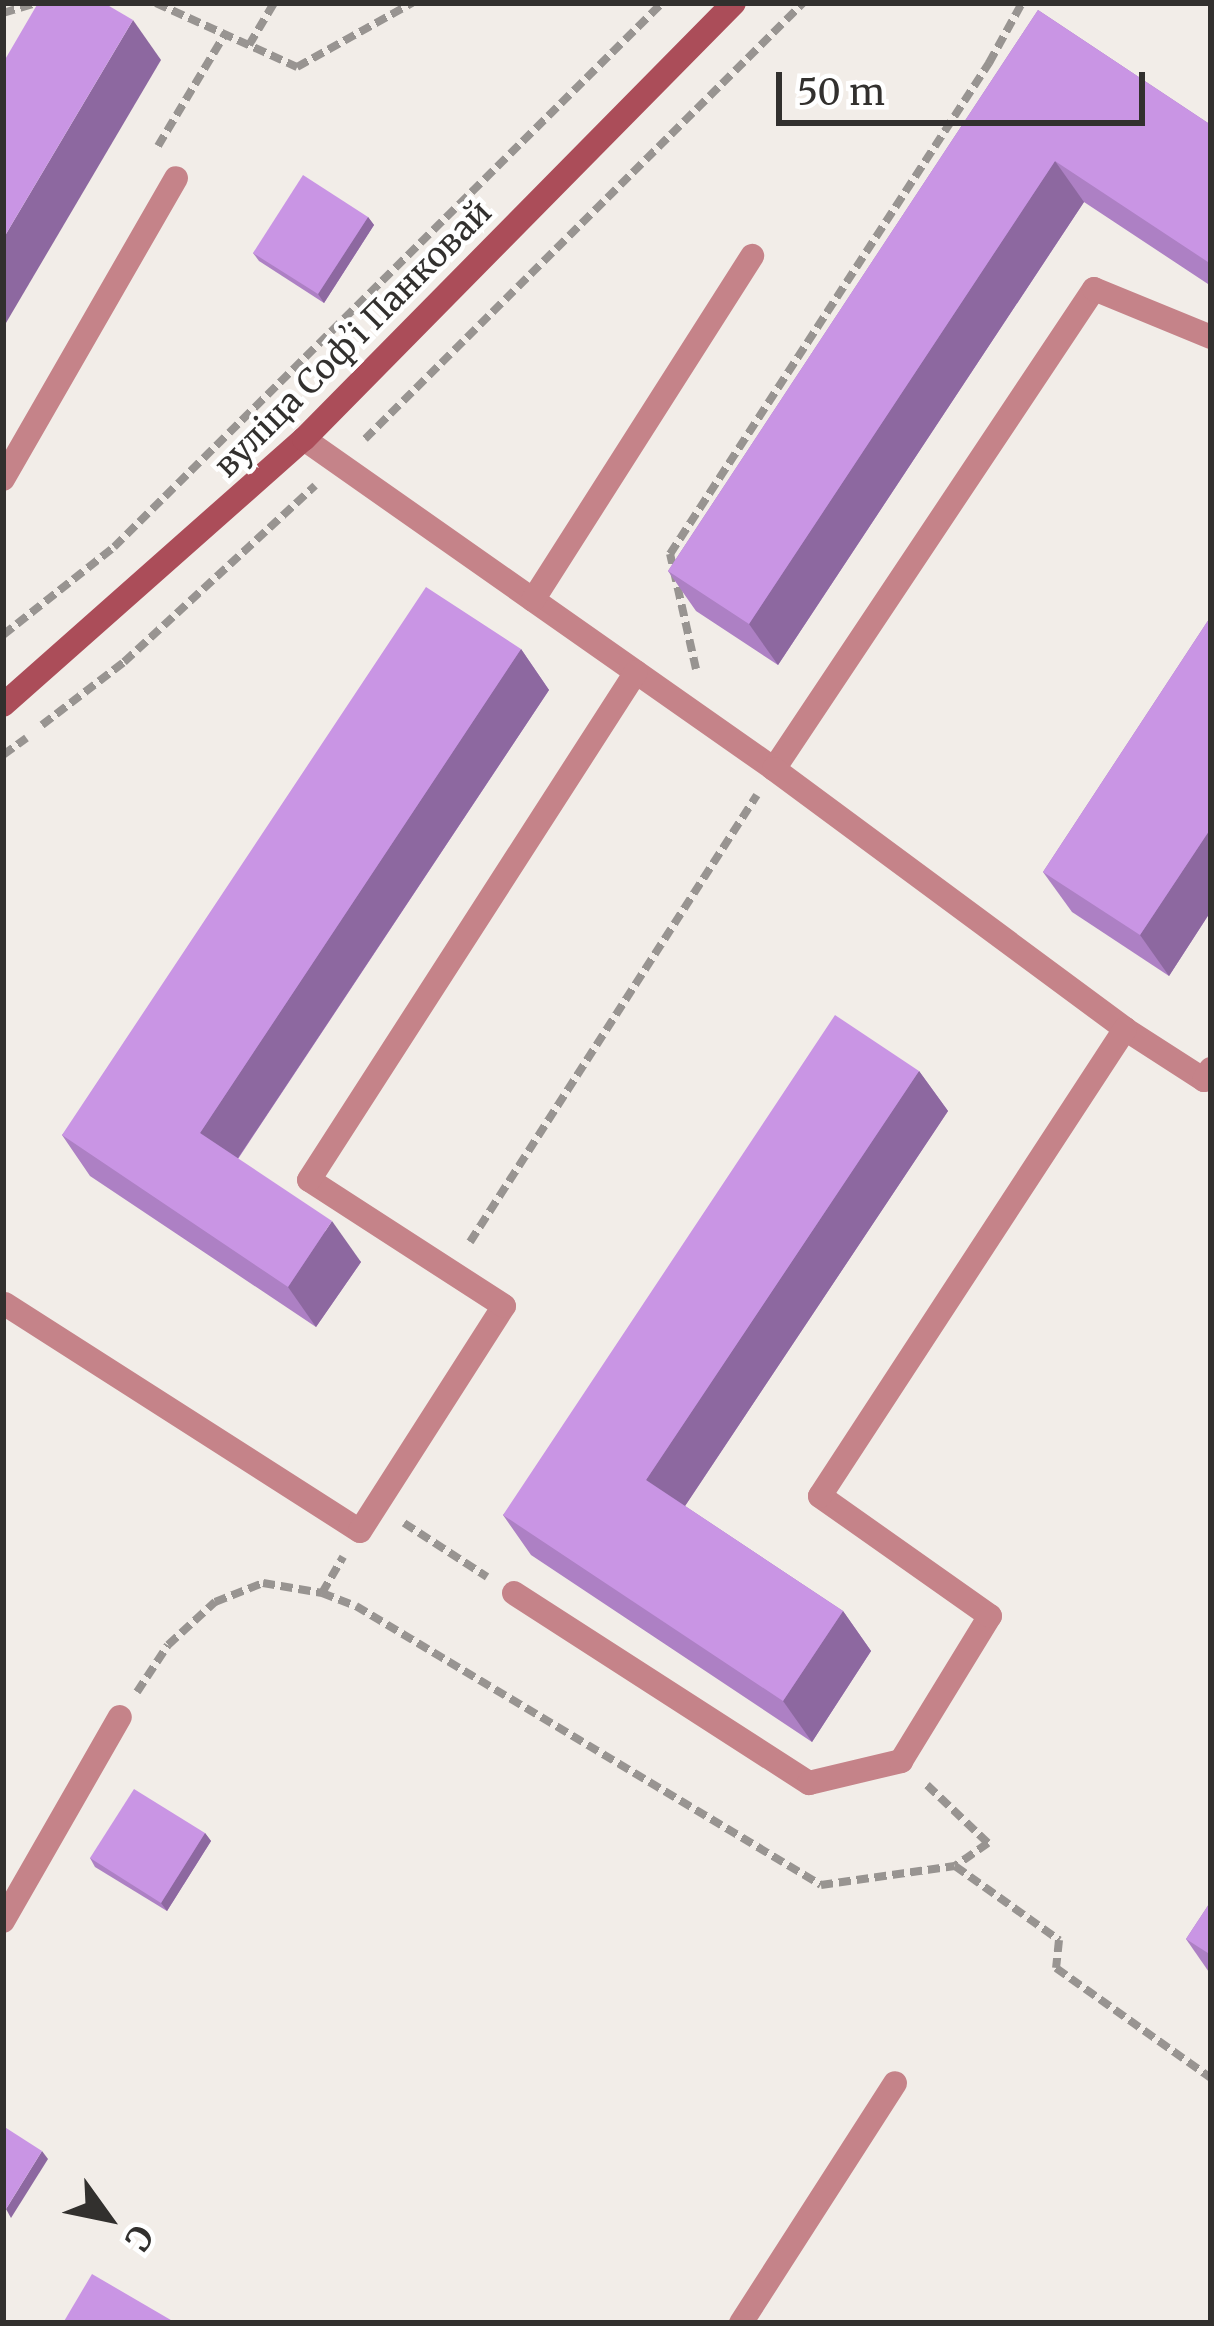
<!DOCTYPE html>
<html>
<head>
<meta charset="utf-8">
<style>
	body { margin:0 }
	#map { position:relative; width:1214px; height:2326px; overflow:hidden; background:#f2ede8; font-family:Merriweather,serif }
	div>[style] { position:absolute }
	[style*='--x'] { left:calc(var(--x)*1px); top:calc(var(--y)*1px); width:calc(var(--w)*1px); rotate:calc(var(--a)*1deg) }
	.path>* { height:8px; margin-top:-4px; transform-origin:0; background:repeating-linear-gradient(90deg,#989491 0 12px,transparent 0 18px) }
	.service>* { height:24px; margin:-12px; padding:0 12px; transform-origin:12px; border-radius:12px; background:#c58389 }
	.secondary>* { height:24px; margin:-12px; padding:0 12px; transform-origin:12px; border-radius:12px; background:#ab4d59 }
	.wall>* { inset:0; background:#ad80c4 }
	.shaded-wall>* { inset:0; background:#8d68a0 }
	.building>* { inset:0; background:#c995e4 }
	span { translate:-50% -50%; white-space:nowrap; text-align:center; line-height:1.15; -webkit-text-stroke:9px #fff; paint-order:stroke }
	.street-label { font-size:33px; color:#32302e }
	.frame { position:absolute; inset:0; border:6px solid #32302e; pointer-events:none }
	.north { position:absolute; left:48px; top:2158px; width:120px; height:120px; -webkit-text-stroke:9px #fff; paint-order:stroke; rotate:123deg; font-size:33px; font-weight:700; line-height:48px; text-align:center; color:#32302e }
	.north::after { content:''; display:block; margin:auto; width:42px; height:54px; background:#32302e; clip-path:polygon(50% 0,100% 100%,50% 72%,0 100%) }
	.scale { position:absolute; left:776px; top:72px; width:369px; height:54px; box-sizing:border-box; border:6px solid #32302e; border-top:0; padding-left:15px; font-size:36px; line-height:42px; white-space:nowrap; color:#32302e; -webkit-text-stroke:9px #fff; paint-order:stroke }
</style>
</head>
<body>
<div id="map">
	<div class="path">
		<div style="--x:156;--y:3;--w:155;--a:24.4"></div>
		<div style="--x:297;--y:67;--w:132;--a:-29.1"></div>
		<div style="--x:3;--y:13;--w:34;--a:-17"></div>
		<div style="--x:249;--y:45;--w:49;--a:-59.2"></div>
		<div style="--x:158;--y:146;--w:131;--a:-59.1"></div>
		<div style="--x:365;--y:439;--w:618;--a:-44.87"></div>
		<div style="--x:3;--y:635;--w:142;--a:-38.4"></div>
		<div style="--x:114;--y:547;--w:772;--a:-44.79"></div>
		<div style="--x:696;--y:669;--w:118;--a:-102.7"></div>
		<div style="--x:670;--y:554;--w:586;--a:-56.99"></div>
		<div style="--x:989;--y:63;--w:68;--a:-61.2"></div>
		<div style="--x:42;--y:725;--w:103;--a:-37.5"></div>
		<div style="--x:124;--y:662;--w:260;--a:-42.7"></div>
		<div style="--x:3;--y:755;--w:29;--a:-36"></div>
		<div style="--x:470;--y:1242;--w:531;--a:-57.3"></div>
		<div style="--x:404;--y:1523;--w:99;--a:33"></div>
		<div style="--x:322;--y:1593;--w:36;--a:21"></div>
		<div style="--x:356;--y:1606;--w:542;--a:30.96"></div>
		<div style="--x:821;--y:1885;--w:135;--a:-8.1"></div>
		<div style="--x:955;--y:1866;--w:128;--a:35.4"></div>
		<div style="--x:1059;--y:1940;--w:28;--a:96"></div>
		<div style="--x:1056;--y:1968;--w:190;--a:35.4"></div>
		<div style="--x:137;--y:1692;--w:56;--a:-56.6"></div>
		<div style="--x:168;--y:1645;--w:64;--a:-42.5"></div>
		<div style="--x:215;--y:1602;--w:52;--a:-21.6"></div>
		<div style="--x:263;--y:1583;--w:60;--a:9.6"></div>
		<div style="--x:322;--y:1593;--w:42;--a:-59.7"></div>
		<div style="--x:927;--y:1785;--w:84;--a:43.6"></div>
		<div style="--x:988;--y:1843;--w:40;--a:145.1"></div>
	</div>
	<div class="service">
		<div style="--x:304;--y:439;--w:574;--a:35.07"></div>
		<div style="--x:774;--y:769;--w:577;--a:-56.31"></div>
		<div style="--x:1094;--y:289;--w:126;--a:22.3"></div>
		<div style="--x:3;--y:479;--w:347;--a:-60.1"></div>
		<div style="--x:533;--y:600;--w:408;--a:-57.5"></div>
		<div style="--x:774;--y:769;--w:437;--a:36.5"></div>
		<div style="--x:1125;--y:1029;--w:94;--a:32.8"></div>
		<div style="--x:1204;--y:1080;--w:13;--a:-58"></div>
		<div style="--x:5;--y:1304;--w:421;--a:32.6"></div>
		<div style="--x:360;--y:1531;--w:267;--a:-57.4"></div>
		<div style="--x:504;--y:1306;--w:232;--a:-147.1"></div>
		<div style="--x:309;--y:1180;--w:604;--a:-57.23"></div>
		<div style="--x:514;--y:1593;--w:351;--a:32.8"></div>
		<div style="--x:809;--y:1783;--w:95;--a:-13.4"></div>
		<div style="--x:901;--y:1761;--w:170;--a:-58.5"></div>
		<div style="--x:990;--y:1616;--w:208;--a:-144.8"></div>
		<div style="--x:820;--y:1496;--w:558;--a:-56.85"></div>
		<div style="--x:3;--y:1921;--w:235;--a:-60.2"></div>
		<div style="--x:741;--y:2323;--w:285;--a:-57.3"></div>
	</div>
	<div class="secondary">
		<div style="--x:3;--y:705;--w:402;--a:-41.5"></div>
		<div style="--x:304;--y:439;--w:612;--a:-45.4"></div>
	</div>
	<div class="wall">
		<div style="clip-path:polygon(1038px 10px,1211px 125px,1211px 286px,1084px 202px,778px 665px,696px 611px,668px 571px)"></div>
		<div style="clip-path:polygon(368px 217px,374px 225px,324px 303px,259px 261px,253px 253px)"></div>
		<div style="clip-path:polygon(1211px 616px,1211px 911px,1169px 976px,1072px 912px,1043px 872px)"></div>
		<div style="clip-path:polygon(521px 649px,549px 690px,238px 1159px,361px 1262px,316px 1327px,90px 1176px,62px 1135px)"></div>
		<div style="clip-path:polygon(919px 1071px,948px 1111px,685px 1506px,843px 1611px,871px 1651px,812px 1742px,531px 1555px,503px 1515px)"></div>
		<div style="clip-path:polygon(205px 1833px,211px 1841px,167px 1911px,95px 1867px,90px 1858px)"></div>
		<div style="clip-path:polygon(1211px 1901px,1211px 1975px,1186px 1939px)"></div>
	</div>
	<div class="shaded-wall">
		<div style="clip-path:polygon(133px 20px,161px 60px,3px 328px,3px 239px)"></div>
		<div style="clip-path:polygon(1055px 161px,1084px 202px,778px 665px,749px 624px)"></div>
		<div style="clip-path:polygon(368px 217px,374px 225px,324px 303px,318px 294px)"></div>
		<div style="clip-path:polygon(521px 649px,549px 690px,228px 1173px,200px 1133px)"></div>
		<div style="clip-path:polygon(1211px 828px,1211px 911px,1169px 976px,1140px 935px)"></div>
		<div style="clip-path:polygon(919px 1071px,948px 1111px,675px 1521px,646px 1480px)"></div>
		<div style="clip-path:polygon(332px 1221px,361px 1262px,316px 1327px,288px 1287px)"></div>
		<div style="clip-path:polygon(843px 1611px,871px 1651px,812px 1742px,783px 1701px)"></div>
		<div style="clip-path:polygon(205px 1833px,211px 1841px,167px 1911px,161px 1903px)"></div>
		<div style="clip-path:polygon(42px 2151px,48px 2159px,11px 2218px,6px 2209px)"></div>
	</div>
	<div class="building">
		<div style="clip-path:polygon(38px 3px,104px 3px,133px 20px,3px 239px,3px 63px)"></div>
		<div style="clip-path:polygon(1038px 10px,1211px 125px,1211px 264px,1055px 161px,749px 624px,668px 571px)"></div>
		<div style="clip-path:polygon(303px 175px,368px 217px,318px 294px,253px 253px)"></div>
		<div style="clip-path:polygon(426px 587px,521px 649px,200px 1133px,332px 1221px,288px 1287px,62px 1135px)"></div>
		<div style="clip-path:polygon(1211px 616px,1211px 828px,1140px 935px,1043px 872px)"></div>
		<div style="clip-path:polygon(835px 1015px,919px 1071px,646px 1480px,843px 1611px,783px 1701px,503px 1515px)"></div>
		<div style="clip-path:polygon(134px 1789px,205px 1833px,161px 1903px,90px 1858px)"></div>
		<div style="clip-path:polygon(1211px 1901px,1211px 1955px,1186px 1939px)"></div>
		<div style="clip-path:polygon(3px 2126px,42px 2151px,6px 2209px,3px 2208px)"></div>
		<div style="clip-path:polygon(92px 2274px,176px 2323px,63px 2323px)"></div>
	</div>
	<div class="street-label">
		<span style="left:353px;top:339px;rotate:-45deg">вуліца Софʼі Панковай</span>
	</div>
	<div class="frame"></div>
	<div class="north">С</div>
	<div class="scale">50 m</div>
</div>
</body>
</html>
